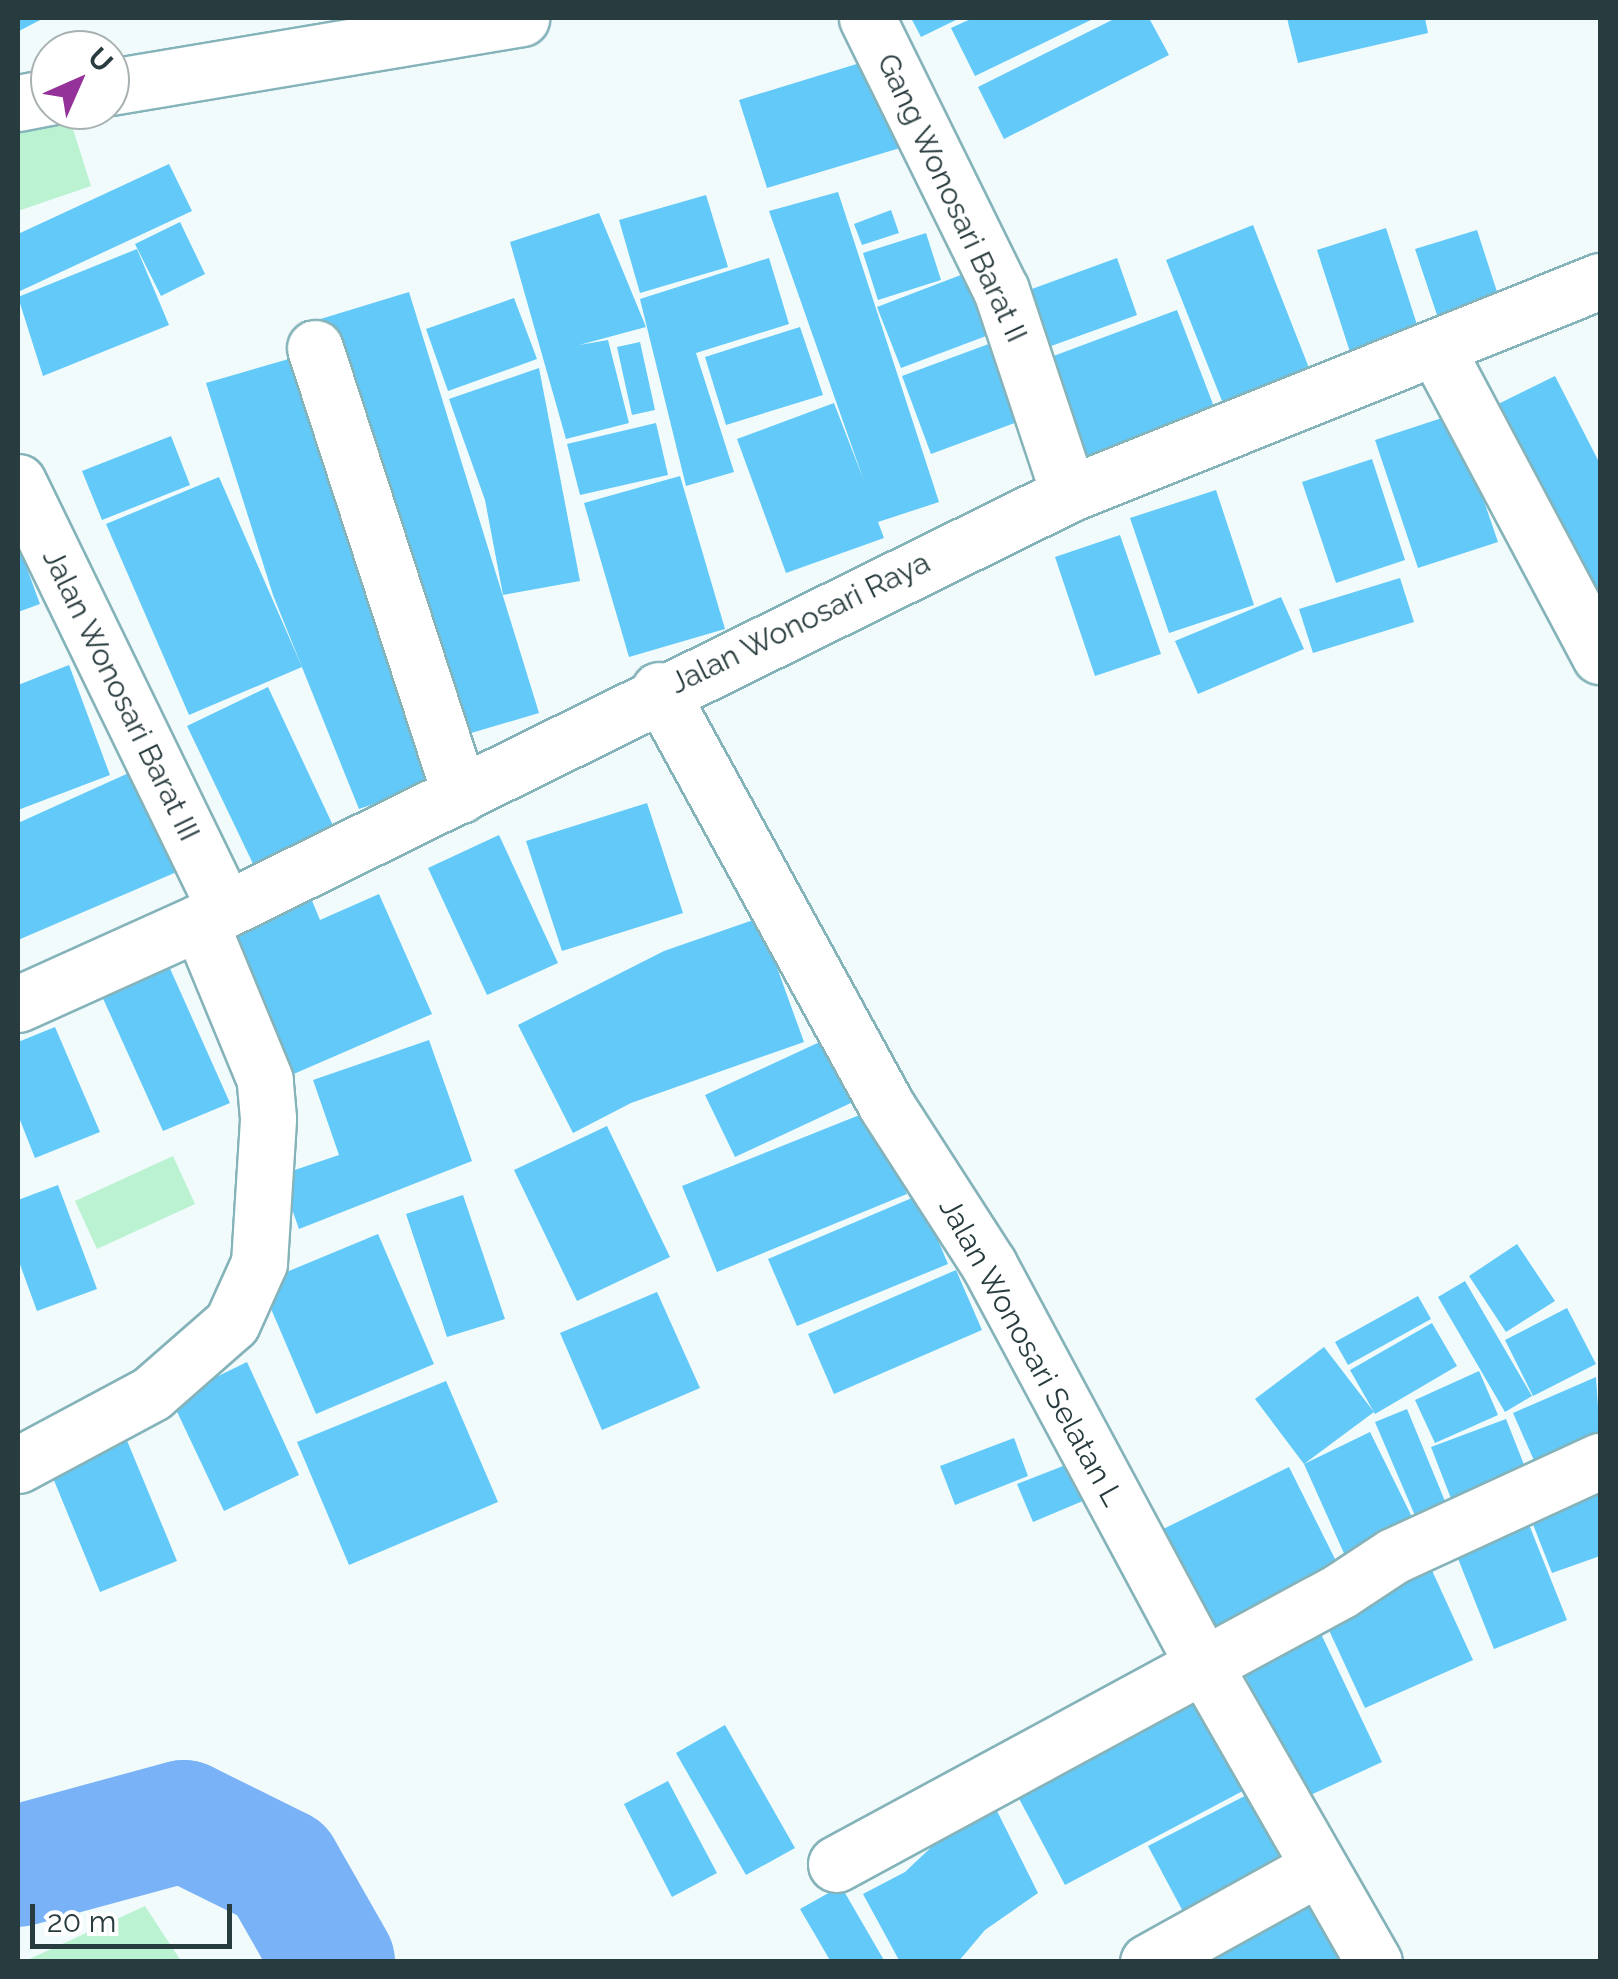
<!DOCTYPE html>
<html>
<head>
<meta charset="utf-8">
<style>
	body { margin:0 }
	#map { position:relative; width:1618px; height:1979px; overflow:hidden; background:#f2fbfc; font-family:Raleway,sans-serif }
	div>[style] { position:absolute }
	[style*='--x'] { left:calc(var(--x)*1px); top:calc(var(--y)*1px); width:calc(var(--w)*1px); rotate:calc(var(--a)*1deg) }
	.green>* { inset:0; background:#baf2d2 }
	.river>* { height:122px; margin:-61px; padding:0 61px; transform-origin:61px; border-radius:61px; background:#7ab2f7 }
	.building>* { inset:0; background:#62c9f8 }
	.roads { filter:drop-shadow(2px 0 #85b3ba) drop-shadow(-2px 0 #85b3ba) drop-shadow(0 2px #85b3ba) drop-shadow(0 -2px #85b3ba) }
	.minor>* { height:55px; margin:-27.5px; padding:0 27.5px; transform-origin:27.5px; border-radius:27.5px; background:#fff }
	span { translate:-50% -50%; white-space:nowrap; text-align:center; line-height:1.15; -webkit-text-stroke:8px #fff; paint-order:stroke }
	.street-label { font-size:30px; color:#283b3e }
	.frame { position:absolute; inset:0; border:20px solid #283b3e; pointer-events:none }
	.north { position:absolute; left:30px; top:30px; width:100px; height:100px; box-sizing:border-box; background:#fff; border:2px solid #a9b1b2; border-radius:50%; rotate:45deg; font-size:28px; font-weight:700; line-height:40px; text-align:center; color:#283b3e }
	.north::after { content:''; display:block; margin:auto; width:35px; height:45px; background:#943299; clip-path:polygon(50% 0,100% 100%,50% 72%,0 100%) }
	.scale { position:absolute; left:30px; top:1904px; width:202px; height:45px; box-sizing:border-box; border:5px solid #283b3e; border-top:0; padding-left:12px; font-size:30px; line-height:35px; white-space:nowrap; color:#283b3e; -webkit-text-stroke:8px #fff; paint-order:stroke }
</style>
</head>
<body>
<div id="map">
	<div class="green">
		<div style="clip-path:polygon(68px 113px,91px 186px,18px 211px,18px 129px)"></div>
		<div style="clip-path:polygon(173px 1156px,195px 1204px,97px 1249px,75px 1201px)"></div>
		<div style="clip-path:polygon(145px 1906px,181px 1961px,25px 1961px)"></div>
	</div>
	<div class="river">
		<div style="--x:18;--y:1866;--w:172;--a:-15.2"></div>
		<div style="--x:184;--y:1821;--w:108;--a:26.3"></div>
		<div style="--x:281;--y:1869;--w:107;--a:60.3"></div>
	</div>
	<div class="building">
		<div style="clip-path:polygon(18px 18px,44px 18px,19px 31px)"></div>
		<div style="clip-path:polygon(911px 18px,960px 18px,921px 37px)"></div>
		<div style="clip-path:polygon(973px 18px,1095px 18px,975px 76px,951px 28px)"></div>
		<div style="clip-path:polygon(1116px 18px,1149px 18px,1169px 55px,1004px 139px,978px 87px)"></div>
		<div style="clip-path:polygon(1287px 18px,1425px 18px,1428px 33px,1298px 63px)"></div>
		<div style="clip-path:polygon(873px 59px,900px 148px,767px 188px,739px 100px)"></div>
		<div style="clip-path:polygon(169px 164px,192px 211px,18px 292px,18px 234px)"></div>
		<div style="clip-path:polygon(838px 192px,939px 502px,878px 522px,884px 538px,786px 573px,737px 439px,834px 403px,864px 481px,769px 211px)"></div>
		<div style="clip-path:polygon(706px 195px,728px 267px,640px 293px,619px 220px)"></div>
		<div style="clip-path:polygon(891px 210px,899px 233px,862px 245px,854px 224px)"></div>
		<div style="clip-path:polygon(599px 213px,646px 327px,579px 345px,608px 340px,629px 423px,566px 439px,510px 242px)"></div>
		<div style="clip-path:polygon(180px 222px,205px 274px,161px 296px,135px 244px)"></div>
		<div style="clip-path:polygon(1253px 225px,1309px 368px,1222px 401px,1166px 260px)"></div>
		<div style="clip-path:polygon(1386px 228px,1420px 334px,1351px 355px,1317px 250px)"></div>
		<div style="clip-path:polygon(1477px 230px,1499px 298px,1438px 318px,1415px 249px)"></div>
		<div style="clip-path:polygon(926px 233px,941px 280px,878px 300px,863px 253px)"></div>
		<div style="clip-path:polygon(137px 249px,169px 325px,43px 376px,18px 297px)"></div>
		<div style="clip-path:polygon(769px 258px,789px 324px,696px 353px,734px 472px,686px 486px,640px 299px)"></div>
		<div style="clip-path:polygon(1117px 258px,1137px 315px,1029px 354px,1007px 298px)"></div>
		<div style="clip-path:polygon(987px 265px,1010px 327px,901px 368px,877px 307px)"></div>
		<div style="clip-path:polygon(409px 292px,539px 713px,444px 741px,314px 321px)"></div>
		<div style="clip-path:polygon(514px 298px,537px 359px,448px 391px,426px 329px)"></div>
		<div style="clip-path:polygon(1177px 310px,1219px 420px,1072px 475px,1032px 364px)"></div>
		<div style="clip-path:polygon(800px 327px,823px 395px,726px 425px,705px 357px)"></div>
		<div style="clip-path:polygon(1013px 335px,1042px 413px,931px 454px,902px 376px)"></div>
		<div style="clip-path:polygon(640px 342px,655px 410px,632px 415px,617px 347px)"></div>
		<div style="clip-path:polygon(313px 352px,449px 778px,359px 809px,273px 595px,206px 383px)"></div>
		<div style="clip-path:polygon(539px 368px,580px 581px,503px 595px,485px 500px,449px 399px)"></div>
		<div style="clip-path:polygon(1555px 376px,1600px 464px,1600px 589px,1591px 594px,1494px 406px)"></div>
		<div style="clip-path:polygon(1454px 414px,1498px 542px,1418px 568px,1375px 440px)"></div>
		<div style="clip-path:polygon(656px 423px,668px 475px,580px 495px,567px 444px)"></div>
		<div style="clip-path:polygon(171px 436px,190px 485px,102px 520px,82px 471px)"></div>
		<div style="clip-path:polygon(1372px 459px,1405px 560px,1336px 583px,1302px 482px)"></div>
		<div style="clip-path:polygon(680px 476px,725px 629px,629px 657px,584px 503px)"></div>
		<div style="clip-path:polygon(219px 477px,302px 667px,189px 715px,106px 524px)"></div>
		<div style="clip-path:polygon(1216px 490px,1254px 605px,1169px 633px,1130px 518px)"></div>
		<div style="clip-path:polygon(1120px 535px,1161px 654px,1095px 676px,1055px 557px)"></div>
		<div style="clip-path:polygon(18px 544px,40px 604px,18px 612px)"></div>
		<div style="clip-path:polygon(1400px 578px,1414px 622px,1313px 653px,1299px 609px)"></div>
		<div style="clip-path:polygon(1281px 597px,1304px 649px,1198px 694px,1175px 641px)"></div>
		<div style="clip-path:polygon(69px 665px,110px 775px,18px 810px,18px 685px)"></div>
		<div style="clip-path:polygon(268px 687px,337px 834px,257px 872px,187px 726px)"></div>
		<div style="clip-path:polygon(142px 767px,186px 868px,18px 940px,18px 823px)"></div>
		<div style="clip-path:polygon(647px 803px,683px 913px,562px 951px,526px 841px)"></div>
		<div style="clip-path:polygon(499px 835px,558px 963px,487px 995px,428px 868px)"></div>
		<div style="clip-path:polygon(306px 886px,320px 920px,379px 894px,432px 1014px,289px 1076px,237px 955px,244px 953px,229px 920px)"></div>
		<div style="clip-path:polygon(759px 918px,804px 1042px,631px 1103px,573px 1133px,518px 1025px,664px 951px)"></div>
		<div style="clip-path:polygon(168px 964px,230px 1103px,163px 1131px,101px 994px)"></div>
		<div style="clip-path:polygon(55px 1027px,100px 1132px,35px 1158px,18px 1115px,18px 1042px)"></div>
		<div style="clip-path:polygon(429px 1040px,472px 1161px,299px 1229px,280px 1175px,339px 1155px,313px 1080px)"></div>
		<div style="clip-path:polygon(824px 1040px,853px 1102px,735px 1157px,705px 1095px)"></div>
		<div style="clip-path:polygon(872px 1110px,907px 1194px,717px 1272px,682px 1186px)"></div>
		<div style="clip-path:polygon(607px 1126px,670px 1257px,577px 1301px,514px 1170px)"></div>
		<div style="clip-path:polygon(58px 1185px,97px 1289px,37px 1311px,18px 1259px,18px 1200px)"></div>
		<div style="clip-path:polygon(463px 1195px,505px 1319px,447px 1337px,406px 1214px)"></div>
		<div style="clip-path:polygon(919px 1195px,948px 1264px,797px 1326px,768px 1259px)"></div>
		<div style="clip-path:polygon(378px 1234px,434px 1364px,316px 1414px,260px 1283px)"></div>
		<div style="clip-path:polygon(1517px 1244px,1555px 1301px,1506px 1332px,1469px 1276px)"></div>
		<div style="clip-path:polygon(956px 1270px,982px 1330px,834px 1394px,808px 1334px)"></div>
		<div style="clip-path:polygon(1465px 1281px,1532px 1396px,1505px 1412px,1438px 1297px)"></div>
		<div style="clip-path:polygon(657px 1292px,700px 1388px,602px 1430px,560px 1333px)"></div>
		<div style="clip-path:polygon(1418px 1296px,1431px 1319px,1348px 1365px,1335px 1342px)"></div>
		<div style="clip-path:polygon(1567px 1308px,1596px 1364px,1533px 1396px,1505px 1340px)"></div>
		<div style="clip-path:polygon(1432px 1323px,1457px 1366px,1375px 1414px,1350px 1370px)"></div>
		<div style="clip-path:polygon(1324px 1347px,1374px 1412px,1304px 1464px,1370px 1432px,1416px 1525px,1347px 1560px,1304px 1464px,1255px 1399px)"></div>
		<div style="clip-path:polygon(247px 1362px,299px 1475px,224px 1511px,171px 1399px)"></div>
		<div style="clip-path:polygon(1479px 1371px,1498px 1415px,1435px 1443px,1415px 1400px)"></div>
		<div style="clip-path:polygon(1596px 1377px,1600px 1437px,1536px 1465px,1513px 1413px)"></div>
		<div style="clip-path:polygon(446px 1381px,498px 1502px,349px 1565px,297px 1442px)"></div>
		<div style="clip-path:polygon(1407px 1409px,1447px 1506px,1416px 1518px,1375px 1422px)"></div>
		<div style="clip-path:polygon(1506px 1419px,1532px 1485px,1457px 1514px,1431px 1447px)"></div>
		<div style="clip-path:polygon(123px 1431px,177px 1561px,100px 1592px,46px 1461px)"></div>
		<div style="clip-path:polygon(1014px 1438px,1028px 1476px,955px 1505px,940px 1466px)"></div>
		<div style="clip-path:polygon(1081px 1459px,1097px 1495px,1033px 1522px,1017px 1484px)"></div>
		<div style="clip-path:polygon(1289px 1467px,1344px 1577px,1203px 1648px,1147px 1537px)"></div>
		<div style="clip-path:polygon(1600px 1482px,1600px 1556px,1552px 1573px,1527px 1509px)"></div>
		<div style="clip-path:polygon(1522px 1507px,1567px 1620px,1494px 1649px,1449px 1536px)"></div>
		<div style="clip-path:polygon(1429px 1564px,1473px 1660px,1365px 1708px,1321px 1613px)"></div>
		<div style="clip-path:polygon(1311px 1613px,1382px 1762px,1304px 1798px,1233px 1650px)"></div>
		<div style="clip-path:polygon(1206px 1689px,1256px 1784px,1065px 1885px,1015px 1791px)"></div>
		<div style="clip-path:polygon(725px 1725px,795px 1848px,746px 1875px,676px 1753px)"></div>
		<div style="clip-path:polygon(668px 1781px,717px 1873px,672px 1897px,624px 1804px)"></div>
		<div style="clip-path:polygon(1264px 1786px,1303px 1858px,1187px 1919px,1148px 1846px)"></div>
		<div style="clip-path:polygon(997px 1811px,1038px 1893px,985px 1930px,958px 1962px,900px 1962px,863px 1894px,905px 1872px,941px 1838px)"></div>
		<div style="clip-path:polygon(841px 1886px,885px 1962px,831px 1962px,800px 1909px)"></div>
		<div style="clip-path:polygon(1314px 1888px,1354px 1962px,1176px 1962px)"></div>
	</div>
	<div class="roads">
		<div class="minor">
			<div style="--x:867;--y:18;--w:303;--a:63.8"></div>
			<div style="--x:1001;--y:290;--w:215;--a:71.6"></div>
			<div style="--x:110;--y:87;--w:417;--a:-9.5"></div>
			<div style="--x:18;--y:103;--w:33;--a:-11"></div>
			<div style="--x:315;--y:348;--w:470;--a:72"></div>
			<div style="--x:1436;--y:348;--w:349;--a:62"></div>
			<div style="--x:18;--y:482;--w:475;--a:64.1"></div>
			<div style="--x:659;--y:690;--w:473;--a:61.3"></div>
			<div style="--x:886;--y:1105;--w:190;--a:57.2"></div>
			<div style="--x:989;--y:1265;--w:451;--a:61.8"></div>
			<div style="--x:1202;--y:1662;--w:346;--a:60.2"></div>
			<div style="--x:18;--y:1004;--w:200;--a:-24.3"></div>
			<div style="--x:200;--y:922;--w:969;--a:-26.22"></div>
			<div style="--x:1069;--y:494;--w:572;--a:-21.86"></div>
			<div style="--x:18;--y:1465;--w:152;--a:-28.2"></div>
			<div style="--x:152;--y:1393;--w:106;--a:-41.2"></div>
			<div style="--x:232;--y:1323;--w:66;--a:-65.8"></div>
			<div style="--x:259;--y:1263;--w:145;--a:-86.4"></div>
			<div style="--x:268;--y:1118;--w:38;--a:-95"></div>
			<div style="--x:265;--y:1080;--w:171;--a:-112.4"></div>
			<div style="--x:836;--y:1864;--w:573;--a:-28.44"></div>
			<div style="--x:1340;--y:1591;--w:64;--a:-33.4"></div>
			<div style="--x:1393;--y:1556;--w:228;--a:-24.7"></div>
			<div style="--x:1148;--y:1962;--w:192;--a:-29"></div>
		</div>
	</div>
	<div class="street-label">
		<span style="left:952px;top:198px;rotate:65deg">Gang Wonosari Barat II</span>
		<span style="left:800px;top:623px;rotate:-26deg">Jalan Wonosari Raya</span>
		<span style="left:121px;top:695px;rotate:64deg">Jalan Wonosari Barat III</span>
		<span style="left:1031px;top:1352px;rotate:61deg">Jalan Wonosari Selatan L</span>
	</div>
	<div class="frame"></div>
	<div class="north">U</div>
	<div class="scale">20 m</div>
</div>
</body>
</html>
